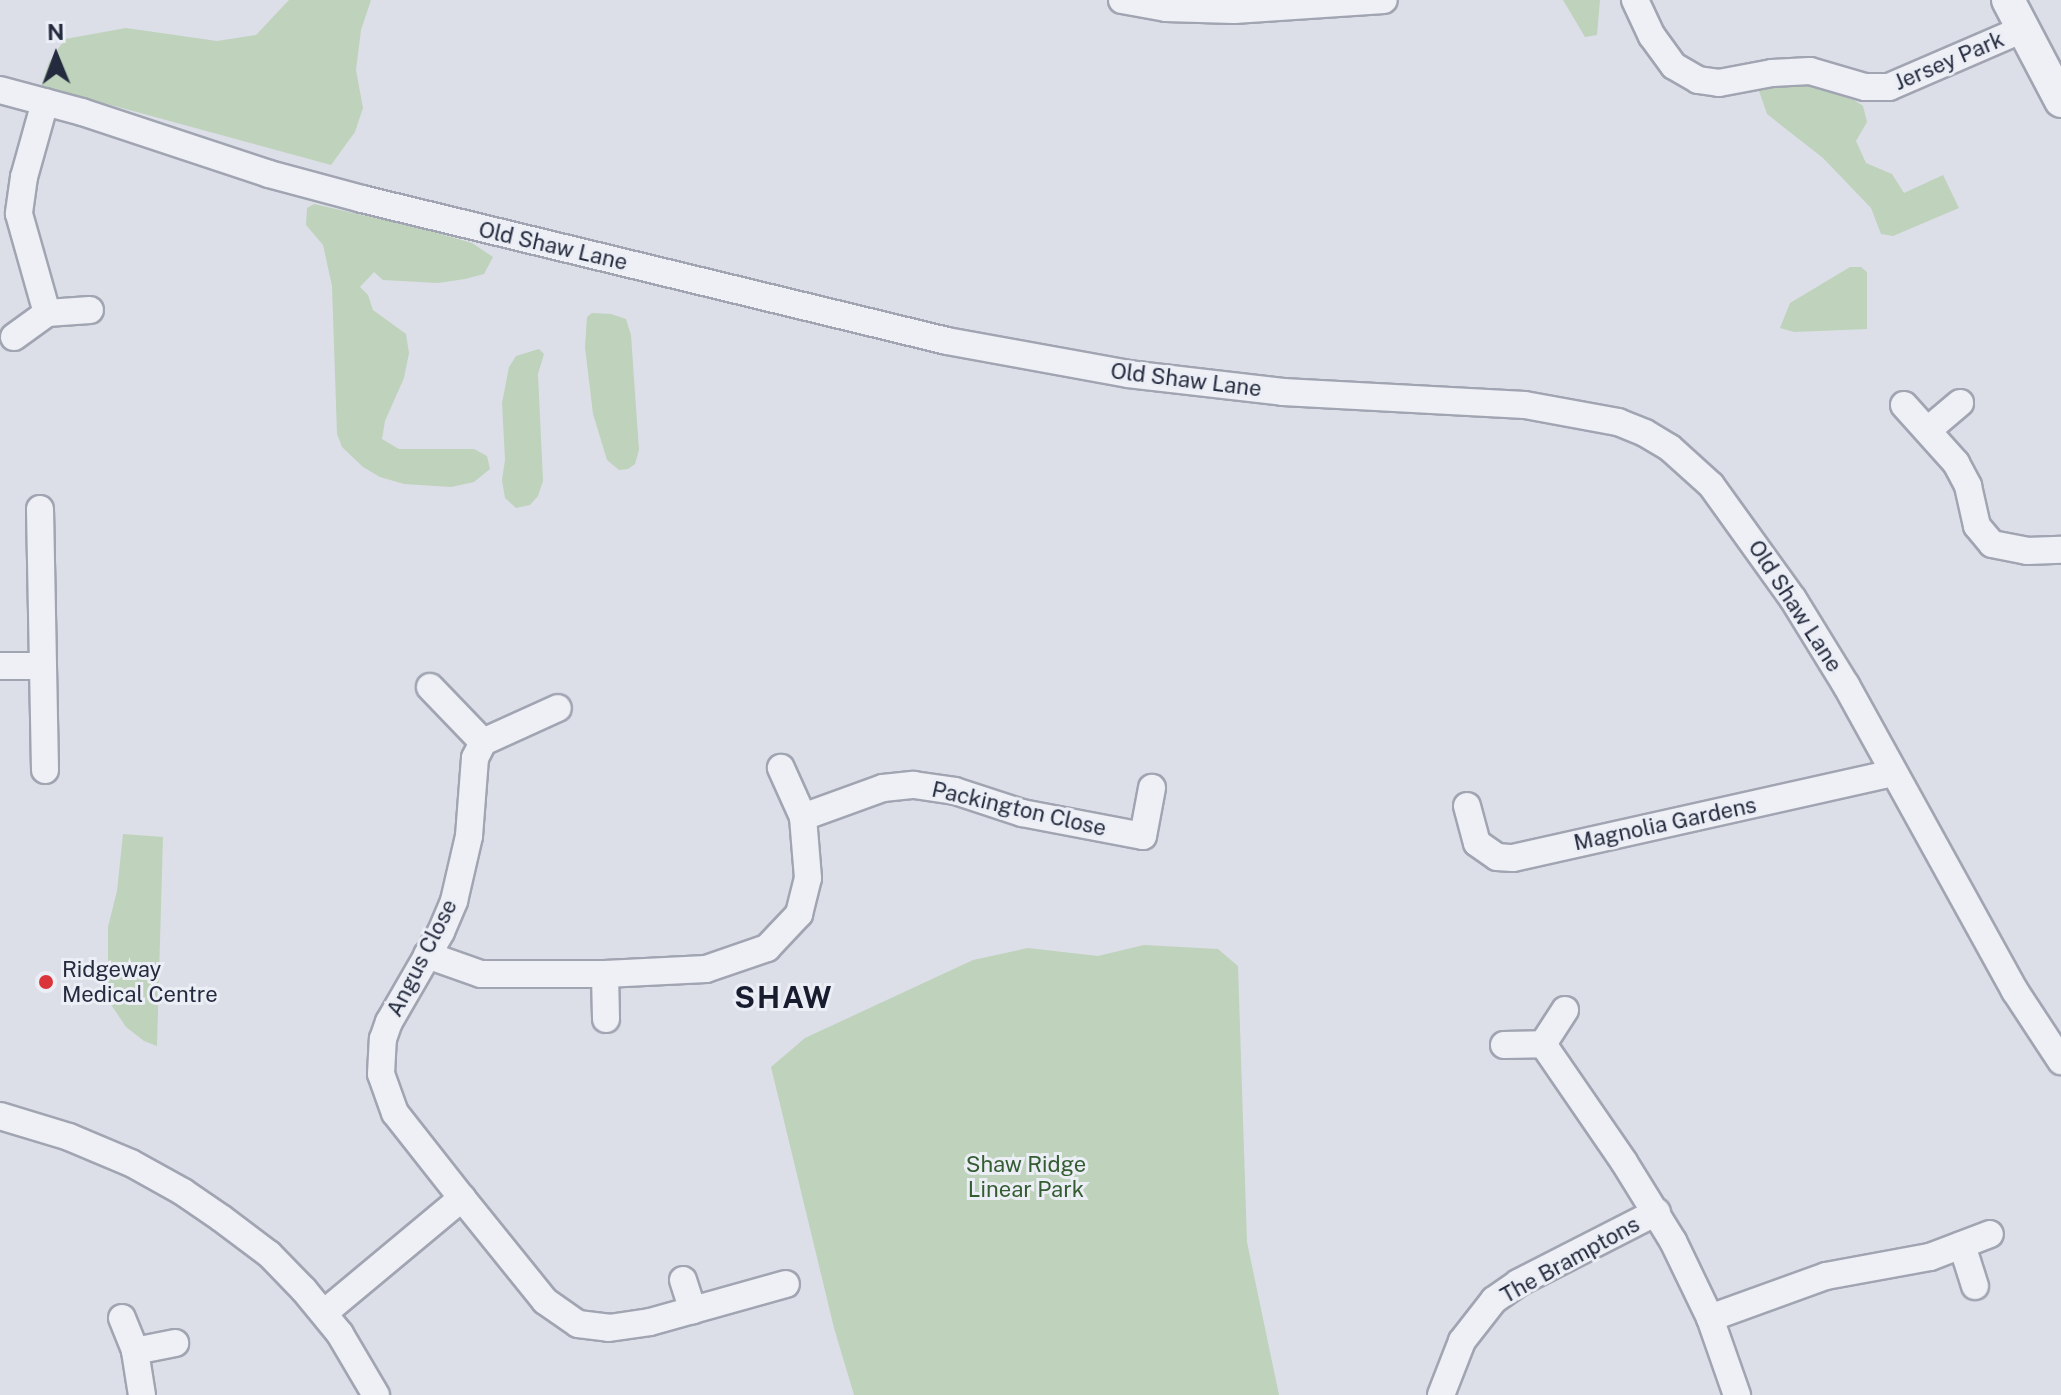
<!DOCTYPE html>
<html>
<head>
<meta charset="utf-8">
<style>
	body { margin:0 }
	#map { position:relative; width:2061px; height:1395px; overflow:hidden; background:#dcdfe8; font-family:"Public Sans",sans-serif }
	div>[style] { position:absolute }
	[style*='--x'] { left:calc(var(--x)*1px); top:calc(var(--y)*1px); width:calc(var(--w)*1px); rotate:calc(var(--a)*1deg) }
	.green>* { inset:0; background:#bfd2bc }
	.roads { filter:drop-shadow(2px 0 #a1a5b2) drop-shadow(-2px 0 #a1a5b2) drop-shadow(0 2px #a1a5b2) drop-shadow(0 -2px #a1a5b2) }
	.minor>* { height:26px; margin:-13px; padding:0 13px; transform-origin:13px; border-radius:13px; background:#eff0f6 }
	.tertiary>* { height:32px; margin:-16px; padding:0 16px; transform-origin:16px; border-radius:16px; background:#eff0f6 }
	.dots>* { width:22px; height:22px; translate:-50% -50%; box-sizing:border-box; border:4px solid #ebeef5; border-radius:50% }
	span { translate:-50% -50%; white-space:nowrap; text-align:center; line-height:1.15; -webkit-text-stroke:6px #ebeef5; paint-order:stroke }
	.street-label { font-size:22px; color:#252b3f }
	.poi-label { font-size:22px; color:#252b3f }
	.left { translate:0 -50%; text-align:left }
	.park-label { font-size:22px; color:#345c31 }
	.district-label { font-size:30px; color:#171c2f; font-weight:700; letter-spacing:2px }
	.north { position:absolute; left:16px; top:16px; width:80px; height:80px; -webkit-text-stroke:6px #ebeef5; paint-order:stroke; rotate:359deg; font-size:22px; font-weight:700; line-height:32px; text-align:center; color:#252b3f }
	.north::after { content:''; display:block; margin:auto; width:28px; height:36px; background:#252b3f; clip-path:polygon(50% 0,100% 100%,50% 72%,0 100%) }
</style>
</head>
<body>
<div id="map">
	<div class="green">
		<div style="clip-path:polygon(289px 0,371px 0,361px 30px,356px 70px,363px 108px,355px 132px,331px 165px,41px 86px,49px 62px,65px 39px,126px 28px,217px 41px,256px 35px)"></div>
		<div style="clip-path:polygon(1563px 0,1600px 0,1597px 35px,1585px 37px)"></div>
		<div style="clip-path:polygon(1786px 85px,1812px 86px,1854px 100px,1863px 106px,1867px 122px,1856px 141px,1866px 163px,1892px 174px,1904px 193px,1943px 175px,1959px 208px,1893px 236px,1881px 234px,1871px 208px,1823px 158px,1767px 114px,1759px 91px)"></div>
		<div style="clip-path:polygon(314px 204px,423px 229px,472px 243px,493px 257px,484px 274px,465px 279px,438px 283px,383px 280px,374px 272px,360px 287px,368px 295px,373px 310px,406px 334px,409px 353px,404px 378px,385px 421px,382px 439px,399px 449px,474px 449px,487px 456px,490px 469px,474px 482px,451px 487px,404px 484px,380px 477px,363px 467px,342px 447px,337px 434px,332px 286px,323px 245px,306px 225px,307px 208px)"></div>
		<div style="clip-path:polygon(1850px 267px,1861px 267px,1867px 272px,1867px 329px,1794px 332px,1780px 328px,1790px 303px)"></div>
		<div style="clip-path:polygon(592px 313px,611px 314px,626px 319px,631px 335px,639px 450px,635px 464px,628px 469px,619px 470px,607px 460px,593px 414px,585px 347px,587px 317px)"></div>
		<div style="clip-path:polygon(539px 349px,544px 354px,538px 374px,543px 481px,538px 496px,530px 505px,516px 508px,505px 498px,502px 480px,505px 460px,502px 403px,509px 367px,516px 356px)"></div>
		<div style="clip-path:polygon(123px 834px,163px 837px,157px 1046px,144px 1041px,126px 1027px,108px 1000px,108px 927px,117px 891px)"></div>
		<div style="clip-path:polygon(1144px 945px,1218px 949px,1238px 966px,1247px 1242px,1279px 1395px,854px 1395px,834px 1328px,771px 1067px,805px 1038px,973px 960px,1028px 948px,1098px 956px)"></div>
	</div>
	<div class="roads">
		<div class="minor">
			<div style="--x:1122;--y:0;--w:45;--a:10.3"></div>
			<div style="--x:1166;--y:8;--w:68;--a:1.7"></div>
			<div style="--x:1234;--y:10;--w:150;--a:-3.8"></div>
			<div style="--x:1635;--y:0;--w:40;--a:65"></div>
			<div style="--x:1652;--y:36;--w:37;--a:54"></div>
			<div style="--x:1674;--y:66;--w:28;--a:30"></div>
			<div style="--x:1698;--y:80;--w:21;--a:8"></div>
			<div style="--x:1719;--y:83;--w:54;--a:-10.7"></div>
			<div style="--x:1772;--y:73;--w:38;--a:-3"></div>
			<div style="--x:1810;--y:71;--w:57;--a:16.2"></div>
			<div style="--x:1865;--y:87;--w:24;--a:0"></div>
			<div style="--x:1889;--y:87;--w:144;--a:-23.4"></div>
			<div style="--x:0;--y:90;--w:85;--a:15"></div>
			<div style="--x:82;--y:112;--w:197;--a:18.3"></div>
			<div style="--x:269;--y:174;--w:96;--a:15"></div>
			<div style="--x:362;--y:199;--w:602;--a:13.64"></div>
			<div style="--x:947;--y:341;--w:184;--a:10.3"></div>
			<div style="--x:1128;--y:374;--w:156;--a:6.6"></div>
			<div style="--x:1283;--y:392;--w:242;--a:3.1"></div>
			<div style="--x:1525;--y:405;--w:95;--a:10.4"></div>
			<div style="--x:1618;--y:422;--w:29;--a:22"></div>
			<div style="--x:1645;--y:433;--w:29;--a:31"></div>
			<div style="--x:1670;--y:448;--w:55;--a:42.1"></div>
			<div style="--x:1711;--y:485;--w:140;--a:54.3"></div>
			<div style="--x:1793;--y:599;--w:101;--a:58.4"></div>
			<div style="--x:1846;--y:685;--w:350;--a:61.1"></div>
			<div style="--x:2015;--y:991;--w:84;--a:56.7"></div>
			<div style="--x:45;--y:102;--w:78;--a:105.6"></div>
			<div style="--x:24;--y:177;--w:37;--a:98"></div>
			<div style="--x:19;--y:214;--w:103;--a:74.2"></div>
			<div style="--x:14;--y:337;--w:41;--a:-36"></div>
			<div style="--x:47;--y:313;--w:43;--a:-4"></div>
			<div style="--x:1904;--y:405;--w:78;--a:48.1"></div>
			<div style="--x:1956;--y:463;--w:26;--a:62"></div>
			<div style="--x:1968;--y:486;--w:41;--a:77.3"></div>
			<div style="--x:1977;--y:526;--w:23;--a:50"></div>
			<div style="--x:1992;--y:544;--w:36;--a:11"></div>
			<div style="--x:2027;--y:551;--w:34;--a:-2"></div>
			<div style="--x:1928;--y:430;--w:42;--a:-40.2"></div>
			<div style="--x:40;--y:509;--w:261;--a:88.9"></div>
			<div style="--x:0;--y:666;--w:43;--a:0"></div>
			<div style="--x:430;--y:687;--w:76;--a:46.1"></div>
			<div style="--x:1467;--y:806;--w:38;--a:75"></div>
			<div style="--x:1477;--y:843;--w:24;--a:35"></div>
			<div style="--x:1497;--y:857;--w:16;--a:4"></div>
			<div style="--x:1513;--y:858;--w:390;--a:-12.6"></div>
			<div style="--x:803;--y:817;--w:85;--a:-19.9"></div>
			<div style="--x:883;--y:788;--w:31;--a:-6"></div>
			<div style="--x:914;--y:785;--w:41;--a:8.3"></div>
			<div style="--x:955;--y:791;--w:71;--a:18.2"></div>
			<div style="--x:1022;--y:813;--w:123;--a:10.8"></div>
			<div style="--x:1143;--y:836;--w:49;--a:-79.4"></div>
			<div style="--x:427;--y:955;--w:57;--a:19.4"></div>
			<div style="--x:481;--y:974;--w:124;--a:0"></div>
			<div style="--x:605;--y:974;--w:101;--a:-2.8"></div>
			<div style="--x:706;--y:969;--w:65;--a:-19"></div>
			<div style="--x:767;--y:948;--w:47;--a:-46.7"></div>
			<div style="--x:799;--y:914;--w:37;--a:-76"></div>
			<div style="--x:808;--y:878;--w:61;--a:-94.7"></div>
			<div style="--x:803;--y:817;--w:54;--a:-114.2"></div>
			<div style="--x:605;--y:974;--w:45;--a:88.7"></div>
			<div style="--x:1565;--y:1010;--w:40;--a:122.9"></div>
			<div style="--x:1543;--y:1044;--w:143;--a:55.5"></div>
			<div style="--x:1624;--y:1162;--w:93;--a:58.2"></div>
			<div style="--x:1673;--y:1241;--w:85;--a:64.3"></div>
			<div style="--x:1710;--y:1318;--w:82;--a:70.7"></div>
			<div style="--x:1504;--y:1045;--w:39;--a:-1"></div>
			<div style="--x:0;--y:1116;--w:72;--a:16.9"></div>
			<div style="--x:69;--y:1137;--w:67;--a:22.8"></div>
			<div style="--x:131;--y:1163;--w:60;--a:29.1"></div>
			<div style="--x:183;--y:1192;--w:46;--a:34.4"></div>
			<div style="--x:221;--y:1218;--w:60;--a:36.9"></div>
			<div style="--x:269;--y:1254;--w:50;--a:45.8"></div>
			<div style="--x:304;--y:1290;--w:57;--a:50.7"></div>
			<div style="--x:340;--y:1334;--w:71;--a:59.5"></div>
			<div style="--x:462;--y:1198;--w:132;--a:51.1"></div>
			<div style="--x:545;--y:1301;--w:40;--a:34.9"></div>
			<div style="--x:578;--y:1324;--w:31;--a:7"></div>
			<div style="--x:609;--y:1328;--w:41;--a:-8.3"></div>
			<div style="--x:650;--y:1322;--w:141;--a:-15.6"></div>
			<div style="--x:1962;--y:1245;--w:43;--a:72.4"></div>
			<div style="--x:683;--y:1280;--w:32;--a:72"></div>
			<div style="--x:324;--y:1313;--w:180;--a:-39.8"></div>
			<div style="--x:462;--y:1198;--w:108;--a:-128.2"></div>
			<div style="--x:395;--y:1113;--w:41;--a:-109.7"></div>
			<div style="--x:381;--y:1074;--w:35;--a:-87"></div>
			<div style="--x:383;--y:1039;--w:18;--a:-71"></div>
			<div style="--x:389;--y:1022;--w:104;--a:-60"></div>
			<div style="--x:441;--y:932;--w:34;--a:-67"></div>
			<div style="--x:454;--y:901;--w:67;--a:-77"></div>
			<div style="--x:469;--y:836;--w:78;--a:-85.6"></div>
			<div style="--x:475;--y:758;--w:18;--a:-63"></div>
			<div style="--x:483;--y:742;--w:82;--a:-24.4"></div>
			<div style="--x:122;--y:1318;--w:35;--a:68"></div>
			<div style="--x:135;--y:1351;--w:45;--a:81"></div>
			<div style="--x:1710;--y:1318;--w:123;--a:-19.9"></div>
			<div style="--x:1826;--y:1276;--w:106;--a:-10.4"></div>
			<div style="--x:1930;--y:1257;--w:64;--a:-21"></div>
			<div style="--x:135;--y:1351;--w:41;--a:-11.3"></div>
			<div style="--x:1441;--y:1395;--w:58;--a:-68.7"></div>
			<div style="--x:1462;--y:1341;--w:52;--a:-52"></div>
			<div style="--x:1494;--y:1300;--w:29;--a:-35"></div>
			<div style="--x:1518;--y:1283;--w:156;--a:-27.1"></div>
		</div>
		<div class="tertiary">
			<div style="--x:2008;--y:0;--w:114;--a:62.3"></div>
		</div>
	</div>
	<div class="dots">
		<div style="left:46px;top:982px;background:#d9353a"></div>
	</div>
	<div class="street-label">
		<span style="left:1949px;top:61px;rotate:-23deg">Jersey Park</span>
		<span style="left:553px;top:246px;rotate:13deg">Old Shaw Lane</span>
		<span style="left:1186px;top:380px;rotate:7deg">Old Shaw Lane</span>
		<span style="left:1795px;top:606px;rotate:57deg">Old Shaw Lane</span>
		<span style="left:1019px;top:809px;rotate:13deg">Packington Close</span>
		<span style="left:1665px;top:824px;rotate:-12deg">Magnolia Gardens</span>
		<span style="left:422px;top:958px;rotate:-63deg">Angus Close</span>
		<span style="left:1570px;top:1260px;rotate:-29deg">The Bramptons</span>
	</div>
	<div class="poi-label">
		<span class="left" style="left:62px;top:982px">Ridgeway<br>Medical Centre</span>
	</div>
	<div class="park-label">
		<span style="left:1026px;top:1177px">Shaw Ridge<br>Linear Park</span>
	</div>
	<div class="district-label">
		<span style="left:784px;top:997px">SHAW</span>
	</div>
	<div class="north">N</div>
</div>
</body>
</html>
